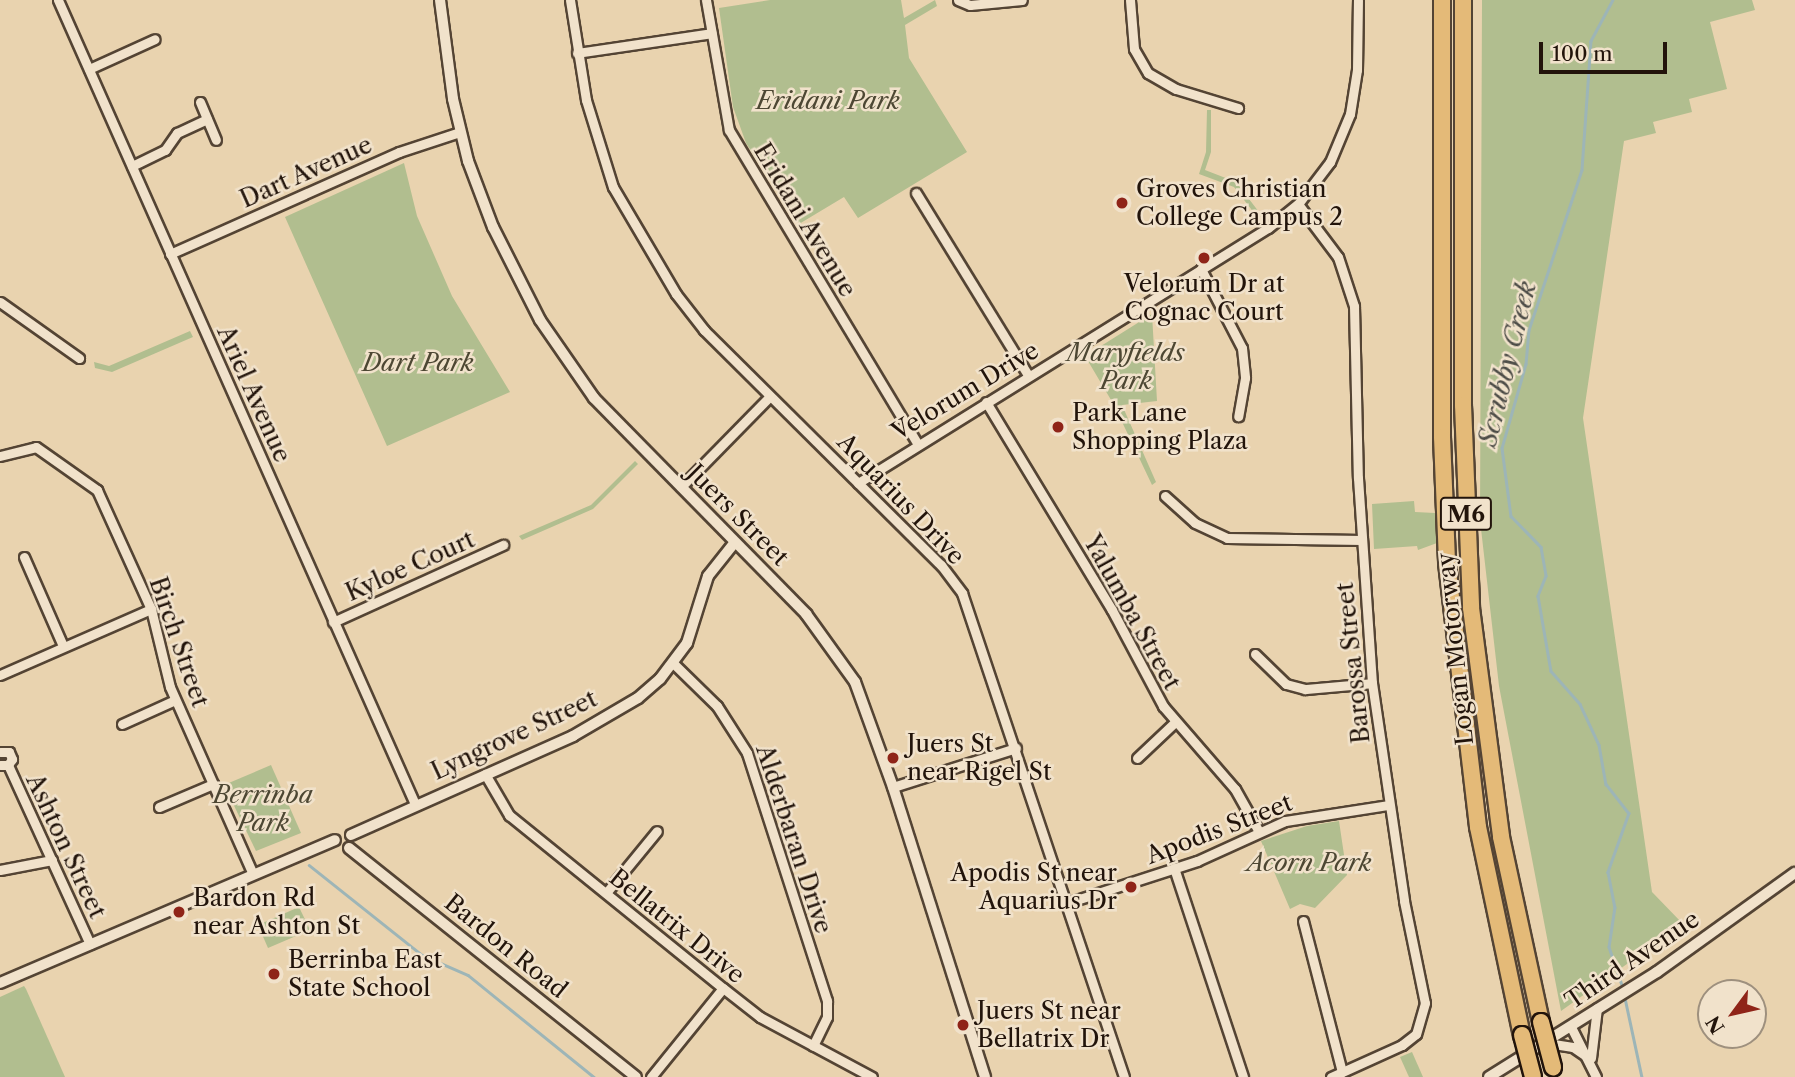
<!DOCTYPE html>
<html>
<head>
<meta charset="utf-8">
<style>
	body { margin:0 }
	#map { position:relative; width:1795px; height:1077px; overflow:hidden; background:#e9d3af; font-family:"Libre Caslon Text",serif }
	div>[style] { position:absolute }
	[style*='--x'] { left:calc(var(--x)*1px); top:calc(var(--y)*1px); width:calc(var(--w)*1px); rotate:calc(var(--a)*1deg) }
	.green>* { inset:0; background:#b1be8f }
	.stream>* { height:2.5px; margin:-1.25px; padding:0 1.25px; transform-origin:1.25px; border-radius:1.25px; background:#9db5b7 }
	.roads { filter:drop-shadow(2px 0 #544434) drop-shadow(-2px 0 #544434) drop-shadow(0 2px #544434) drop-shadow(0 -2px #544434) }
	.minor>* { height:9px; margin:-4.5px; padding:0 4.5px; transform-origin:4.5px; border-radius:4.5px; background:#f1e2cb }
	.tertiary>* { height:10px; margin:-5px; padding:0 5px; transform-origin:5px; border-radius:5px; background:#f1e2cb }
	.motorway>* { height:16px; margin:-8px; padding:0 8px; transform-origin:8px; border-radius:8px; background:#e4ba78 }
	.bridges { filter:drop-shadow(2px 0 #22140b) drop-shadow(-2px 0 #22140b) drop-shadow(0 2px #22140b) drop-shadow(0 -2px #22140b) }
	.motorway-bridge>* { height:16px; margin:-8px; padding:0 8px; transform-origin:8px; border-radius:8px; background:#e4ba78 }
	.dots>* { width:19px; height:19px; translate:-50% -50%; box-sizing:border-box; border:4px solid #f1e2cb; border-radius:50% }
	span { translate:-50% -50%; white-space:nowrap; text-align:center; line-height:1.15; -webkit-text-stroke:5px #f1e2cb; paint-order:stroke }
	.shield-label span { padding:2px 5px; background:#f1e2cb; border:2px solid; border-radius:5px; -webkit-text-stroke-width:0 }
	.shield-label { font-size:23px; color:#22140b; font-weight:700 }
	.park-label { font-size:24px; color:#4d4733; font-style:italic }
	.street-label { font-size:24px; color:#22140b }
	.poi-label { font-size:24px; color:#22140b }
	.left { translate:0 -50%; text-align:left }
	.right { translate:-100% -50%; text-align:right }
	.water-label { font-size:26px; color:#4d4c47; font-style:italic }
	.north { position:absolute; left:1697px; top:979px; width:70px; height:70px; box-sizing:border-box; background:#f1e2cb; border:2px solid #9e907e; border-radius:50%; rotate:237deg; font-size:19px; font-weight:700; line-height:28px; text-align:center; color:#22140b }
	.north::after { content:''; display:block; margin:auto; width:24px; height:32px; background:#8f2418; clip-path:polygon(50% 0,100% 100%,50% 72%,0 100%) }
	.scale { position:absolute; left:1539px; top:42px; width:128px; height:32px; box-sizing:border-box; border:4px solid #22140b; border-top:0; padding-left:9px; font-size:21px; line-height:24px; white-space:nowrap; color:#22140b; -webkit-text-stroke:5px #f1e2cb; paint-order:stroke }
</style>
</head>
<body>
<div id="map">
	<div class="green">
		<div style="clip-path:polygon(770px 0,901px 0,904px 18px,935px 0,937px 6px,905px 25px,909px 58px,967px 152px,858px 218px,844px 197px,799px 224px,746px 143px,733px 107px,719px 8px)"></div>
		<div style="clip-path:polygon(1482px 0,1752px 0,1755px 10px,1710px 22px,1727px 89px,1689px 99px,1692px 112px,1653px 122px,1656px 133px,1624px 141px,1583px 418px,1652px 892px,1683px 924px,1561px 1011px,1499px 686px,1480px 520px)"></div>
		<div style="clip-path:polygon(1207px 110px,1211px 110px,1211px 152px,1205px 170px,1236px 182px,1262px 216px,1258px 218px,1234px 187px,1199px 174px,1206px 152px)"></div>
		<div style="clip-path:polygon(404px 163px,417px 216px,452px 296px,510px 392px,387px 446px,285px 217px)"></div>
		<div style="clip-path:polygon(1152px 314px,1157px 401px,1122px 405px,1156px 482px,1152px 485px,1114px 405px,1085px 356px)"></div>
		<div style="clip-path:polygon(190px 331px,193px 337px,112px 372px,95px 368px,94px 362px,109px 366px)"></div>
		<div style="clip-path:polygon(635px 461px,638px 464px,593px 509px,522px 540px,519px 536px,591px 505px)"></div>
		<div style="clip-path:polygon(1414px 501px,1415px 512px,1435px 513px,1437px 543px,1418px 550px,1417px 546px,1374px 549px,1372px 504px)"></div>
		<div style="clip-path:polygon(271px 765px,301px 833px,256px 851px,224px 785px)"></div>
		<div style="clip-path:polygon(1339px 821px,1347px 875px,1315px 908px,1300px 904px,1290px 909px,1261px 841px,1307px 826px)"></div>
		<div style="clip-path:polygon(299px 907px,310px 930px,268px 948px,258px 925px)"></div>
		<div style="clip-path:polygon(24px 986px,26px 989px,65px 1077px,0 1077px,0 997px)"></div>
		<div style="clip-path:polygon(1412px 1052px,1423px 1077px,1409px 1077px,1400px 1057px)"></div>
	</div>
	<div class="stream">
		<div style="--x:1613;--y:0;--w:47;--a:118.2"></div>
		<div style="--x:1591;--y:41;--w:129;--a:94"></div>
		<div style="--x:1582;--y:170;--w:169;--a:108.3"></div>
		<div style="--x:1529;--y:330;--w:34;--a:95"></div>
		<div style="--x:1526;--y:364;--w:87;--a:105.9"></div>
		<div style="--x:1502;--y:448;--w:69;--a:82.5"></div>
		<div style="--x:1511;--y:516;--w:43;--a:45.9"></div>
		<div style="--x:1541;--y:547;--w:29;--a:80"></div>
		<div style="--x:1546;--y:576;--w:22;--a:112"></div>
		<div style="--x:1538;--y:596;--w:76;--a:80.2"></div>
		<div style="--x:1551;--y:671;--w:44;--a:48.7"></div>
		<div style="--x:1580;--y:704;--w:45;--a:65.1"></div>
		<div style="--x:1599;--y:745;--w:40;--a:80"></div>
		<div style="--x:1606;--y:784;--w:37;--a:52"></div>
		<div style="--x:1629;--y:813;--w:63;--a:109.6"></div>
		<div style="--x:1608;--y:872;--w:36;--a:79"></div>
		<div style="--x:1615;--y:907;--w:40;--a:98.5"></div>
		<div style="--x:1609;--y:947;--w:43;--a:71.1"></div>
		<div style="--x:309;--y:865;--w:144;--a:38.5"></div>
		<div style="--x:422;--y:955;--w:50;--a:23.5"></div>
		<div style="--x:468;--y:975;--w:162;--a:39"></div>
		<div style="--x:1625;--y:998;--w:81;--a:77.9"></div>
	</div>
	<div class="roads">
		<div class="minor">
			<div style="--x:58;--y:0;--w:880;--a:66.06"></div>
			<div style="--x:570;--y:0;--w:101;--a:80.9"></div>
			<div style="--x:586;--y:100;--w:91;--a:72.8"></div>
			<div style="--x:613;--y:187;--w:124;--a:59.5"></div>
			<div style="--x:676;--y:294;--w:46;--a:52.1"></div>
			<div style="--x:704;--y:330;--w:334;--a:44.8"></div>
			<div style="--x:941;--y:565;--w:35;--a:53"></div>
			<div style="--x:962;--y:593;--w:510;--a:71.49"></div>
			<div style="--x:706;--y:0;--w:132;--a:80"></div>
			<div style="--x:729;--y:130;--w:365;--a:59"></div>
			<div style="--x:958;--y:0;--w:13;--a:23"></div>
			<div style="--x:970;--y:5;--w:52;--a:-5.5"></div>
			<div style="--x:1130;--y:0;--w:49;--a:85.3"></div>
			<div style="--x:1134;--y:49;--w:28;--a:60"></div>
			<div style="--x:1148;--y:73;--w:32;--a:30"></div>
			<div style="--x:1176;--y:89;--w:65;--a:17"></div>
			<div style="--x:577;--y:53;--w:136;--a:-8.4"></div>
			<div style="--x:89;--y:69;--w:72;--a:-24.4"></div>
			<div style="--x:200;--y:102;--w:41;--a:67.2"></div>
			<div style="--x:132;--y:166;--w:37;--a:-26"></div>
			<div style="--x:165;--y:150;--w:21;--a:-55"></div>
			<div style="--x:177;--y:133;--w:33;--a:-25"></div>
			<div style="--x:916;--y:193;--w:214;--a:58.4"></div>
			<div style="--x:1298;--y:204;--w:66;--a:53"></div>
			<div style="--x:1338;--y:257;--w:52;--a:71.9"></div>
			<div style="--x:1354;--y:306;--w:172;--a:88.7"></div>
			<div style="--x:1358;--y:478;--w:205;--a:86.1"></div>
			<div style="--x:1372;--y:683;--w:220;--a:81.6"></div>
			<div style="--x:1404;--y:901;--w:104;--a:78.4"></div>
			<div style="--x:1425;--y:1003;--w:32;--a:106"></div>
			<div style="--x:1416;--y:1034;--w:18;--a:142"></div>
			<div style="--x:1402;--y:1045;--w:78;--a:155.7"></div>
			<div style="--x:170;--y:254;--w:251;--a:-24"></div>
			<div style="--x:399;--y:152;--w:64;--a:-18.2"></div>
			<div style="--x:1201;--y:269;--w:89;--a:62.6"></div>
			<div style="--x:1242;--y:348;--w:30;--a:84"></div>
			<div style="--x:1245;--y:378;--w:39;--a:100"></div>
			<div style="--x:0;--y:302;--w:97;--a:35.3"></div>
			<div style="--x:986;--y:402;--w:243;--a:58.8"></div>
			<div style="--x:1112;--y:610;--w:109;--a:62"></div>
			<div style="--x:1163;--y:706;--w:110;--a:49.1"></div>
			<div style="--x:1235;--y:789;--w:47;--a:60.7"></div>
			<div style="--x:0;--y:456;--w:37;--a:-14"></div>
			<div style="--x:36;--y:447;--w:75;--a:35.2"></div>
			<div style="--x:97;--y:490;--w:131;--a:65.6"></div>
			<div style="--x:151;--y:609;--w:80;--a:76.3"></div>
			<div style="--x:170;--y:687;--w:202;--a:66.1"></div>
			<div style="--x:858;--y:483;--w:483;--a:-31.9"></div>
			<div style="--x:1268;--y:228;--w:38;--a:-39"></div>
			<div style="--x:1298;--y:204;--w:53;--a:-52.7"></div>
			<div style="--x:1330;--y:162;--w:52;--a:-67.4"></div>
			<div style="--x:1350;--y:114;--w:45;--a:-81"></div>
			<div style="--x:1357;--y:70;--w:70;--a:-89.2"></div>
			<div style="--x:681;--y:487;--w:127;--a:-45.6"></div>
			<div style="--x:1165;--y:496;--w:40;--a:42"></div>
			<div style="--x:1195;--y:523;--w:35;--a:25"></div>
			<div style="--x:1227;--y:538;--w:135;--a:0.8"></div>
			<div style="--x:24;--y:557;--w:97;--a:66.3"></div>
			<div style="--x:333;--y:622;--w:187;--a:-24.4"></div>
			<div style="--x:1255;--y:654;--w:43;--a:44.1"></div>
			<div style="--x:1286;--y:684;--w:20;--a:15"></div>
			<div style="--x:1305;--y:689;--w:67;--a:-5.1"></div>
			<div style="--x:674;--y:664;--w:60;--a:44.3"></div>
			<div style="--x:717;--y:706;--w:56;--a:57.4"></div>
			<div style="--x:747;--y:753;--w:261;--a:72.1"></div>
			<div style="--x:827;--y:1001;--w:16;--a:90"></div>
			<div style="--x:827;--y:1017;--w:32;--a:116"></div>
			<div style="--x:0;--y:675;--w:165;--a:-23.6"></div>
			<div style="--x:122;--y:724;--w:58;--a:-24.4"></div>
			<div style="--x:0;--y:752;--w:9;--a:0"></div>
			<div style="--x:9;--y:752;--w:8;--a:67"></div>
			<div style="--x:12;--y:759;--w:7;--a:124"></div>
			<div style="--x:8;--y:765;--w:8;--a:180"></div>
			<div style="--x:1137;--y:758;--w:51;--a:-43.4"></div>
			<div style="--x:8;--y:765;--w:197;--a:65.4"></div>
			<div style="--x:485;--y:774;--w:48;--a:59.7"></div>
			<div style="--x:509;--y:815;--w:275;--a:39"></div>
			<div style="--x:723;--y:988;--w:47;--a:38.1"></div>
			<div style="--x:760;--y:1017;--w:127;--a:28.2"></div>
			<div style="--x:893;--y:787;--w:129;--a:-17.6"></div>
			<div style="--x:159;--y:807;--w:59;--a:-23.1"></div>
			<div style="--x:1174;--y:868;--w:220;--a:71.7"></div>
			<div style="--x:0;--y:870;--w:53;--a:-10.9"></div>
			<div style="--x:606;--y:893;--w:80;--a:-50.6"></div>
			<div style="--x:1067;--y:903;--w:137;--a:-17.9"></div>
			<div style="--x:1197;--y:861;--w:97;--a:-24.4"></div>
			<div style="--x:1285;--y:821;--w:104;--a:-8.8"></div>
			<div style="--x:1303;--y:921;--w:156;--a:75.5"></div>
			<div style="--x:1571;--y:1027;--w:56;--a:63.4"></div>
			<div style="--x:1547;--y:1043;--w:26;--a:9"></div>
			<div style="--x:1573;--y:1047;--w:16;--a:35"></div>
			<div style="--x:1591;--y:1058;--w:50;--a:-83.2"></div>
			<div style="--x:651;--y:1077;--w:114;--a:-51"></div>
		</div>
		<div class="tertiary">
			<div style="--x:440;--y:0;--w:100;--a:82.5"></div>
			<div style="--x:453;--y:99;--w:64;--a:76.4"></div>
			<div style="--x:468;--y:161;--w:71;--a:69.3"></div>
			<div style="--x:493;--y:227;--w:104;--a:63.2"></div>
			<div style="--x:540;--y:320;--w:95;--a:55.3"></div>
			<div style="--x:594;--y:398;--w:303;--a:45.5"></div>
			<div style="--x:806;--y:614;--w:84;--a:54.2"></div>
			<div style="--x:855;--y:682;--w:112;--a:70.1"></div>
			<div style="--x:893;--y:787;--w:304;--a:72.4"></div>
			<div style="--x:351;--y:835;--w:243;--a:-24"></div>
			<div style="--x:573;--y:736;--w:75;--a:-30.3"></div>
			<div style="--x:638;--y:698;--w:29;--a:-41"></div>
			<div style="--x:660;--y:679;--w:45;--a:-53.1"></div>
			<div style="--x:687;--y:643;--w:70;--a:-72.6"></div>
			<div style="--x:708;--y:576;--w:43;--a:-51.5"></div>
			<div style="--x:349;--y:848;--w:367;--a:38.6"></div>
			<div style="--x:0;--y:983;--w:364;--a:-23.1"></div>
			<div style="--x:1489;--y:1077;--w:198;--a:-32"></div>
			<div style="--x:1657;--y:972;--w:170;--a:-35.7"></div>
		</div>
		<div class="motorway">
			<div style="--x:1442;--y:0;--w:437;--a:90"></div>
			<div style="--x:1442;--y:437;--w:126;--a:87.7"></div>
			<div style="--x:1447;--y:563;--w:266;--a:83.3"></div>
			<div style="--x:1478;--y:827;--w:213;--a:78.1"></div>
			<div style="--x:1463;--y:0;--w:405;--a:90"></div>
			<div style="--x:1463;--y:405;--w:203;--a:87.7"></div>
			<div style="--x:1471;--y:608;--w:231;--a:82.5"></div>
			<div style="--x:1501;--y:837;--w:189;--a:77.8"></div>
		</div>
	</div>
	<div class="bridges">
		<div class="motorway-bridge">
			<div style="--x:1541;--y:1022;--w:47;--a:75.1"></div>
			<div style="--x:1522;--y:1035;--w:43;--a:75.3"></div>
		</div>
	</div>
	<div class="dots">
		<div style="left:1122px;top:203px;background:#8f2418"></div>
		<div style="left:1204px;top:258px;background:#8f2418"></div>
		<div style="left:1058px;top:427px;background:#8f2418"></div>
		<div style="left:893px;top:758px;background:#8f2418"></div>
		<div style="left:1131px;top:887px;background:#8f2418"></div>
		<div style="left:179px;top:912px;background:#8f2418"></div>
		<div style="left:274px;top:974px;background:#8f2418"></div>
		<div style="left:963px;top:1025px;background:#8f2418"></div>
	</div>
	<div class="shield-label">
		<span style="left:1466px;top:514px">M6</span>
	</div>
	<div class="park-label">
		<span style="left:828px;top:101px">Eridani Park</span>
		<span style="left:1126px;top:367px">Maryfields<br>Park</span>
		<span style="left:418px;top:363px">Dart Park</span>
		<span style="left:263px;top:809px">Berrinba<br>Park</span>
		<span style="left:1309px;top:863px">Acorn Park</span>
	</div>
	<div class="street-label">
		<span style="left:306px;top:172px;rotate:-24deg">Dart Avenue</span>
		<span style="left:805px;top:220px;rotate:59deg">Eridani Avenue</span>
		<span style="left:965px;top:391px;rotate:-31deg">Velorum Drive</span>
		<span style="left:254px;top:394px;rotate:66deg">Ariel Avenue</span>
		<span style="left:901px;top:499px;rotate:46deg">Aquarius Drive</span>
		<span style="left:738px;top:515px;rotate:45deg">Juers Street</span>
		<span style="left:410px;top:566px;rotate:-24deg">Kyloe Court</span>
		<span style="left:1132px;top:612px;rotate:61deg">Yalumba Street</span>
		<span style="left:179px;top:642px;rotate:71deg">Birch Street</span>
		<span style="left:1455px;top:649px;rotate:-96deg">Logan Motorway</span>
		<span style="left:1353px;top:663px;rotate:-96deg">Barossa Street</span>
		<span style="left:514px;top:735px;rotate:-25deg">Lyngrove Street</span>
		<span style="left:1219px;top:829px;rotate:-21deg">Apodis Street</span>
		<span style="left:794px;top:839px;rotate:72deg">Alderbaran Drive</span>
		<span style="left:66px;top:846px;rotate:65deg">Ashton Street</span>
		<span style="left:677px;top:926px;rotate:39deg">Bellatrix Drive</span>
		<span style="left:506px;top:946px;rotate:39deg">Bardon Road</span>
		<span style="left:1632px;top:960px;rotate:-34deg">Third Avenue</span>
	</div>
	<div class="poi-label">
		<span class="left" style="left:1136px;top:203px">Groves Christian<br>College Campus 2</span>
		<span style="left:1204px;top:298px">Velorum Dr at<br>Cognac Court</span>
		<span class="left" style="left:1072px;top:427px">Park Lane<br>Shopping Plaza</span>
		<span class="left" style="left:907px;top:758px">Juers St<br>near Rigel St</span>
		<span class="right" style="left:1117px;top:887px">Apodis St near<br>Aquarius Dr</span>
		<span class="left" style="left:193px;top:912px">Bardon Rd<br>near Ashton St</span>
		<span class="left" style="left:288px;top:974px">Berrinba East<br>State School</span>
		<span class="left" style="left:977px;top:1025px">Juers St near<br>Bellatrix Dr</span>
	</div>
	<div class="water-label">
		<span style="left:1508px;top:364px;rotate:-76deg">Scrubby Creek</span>
	</div>
	<div class="north">N</div>
	<div class="scale">100 m</div>
</div>
</body>
</html>
